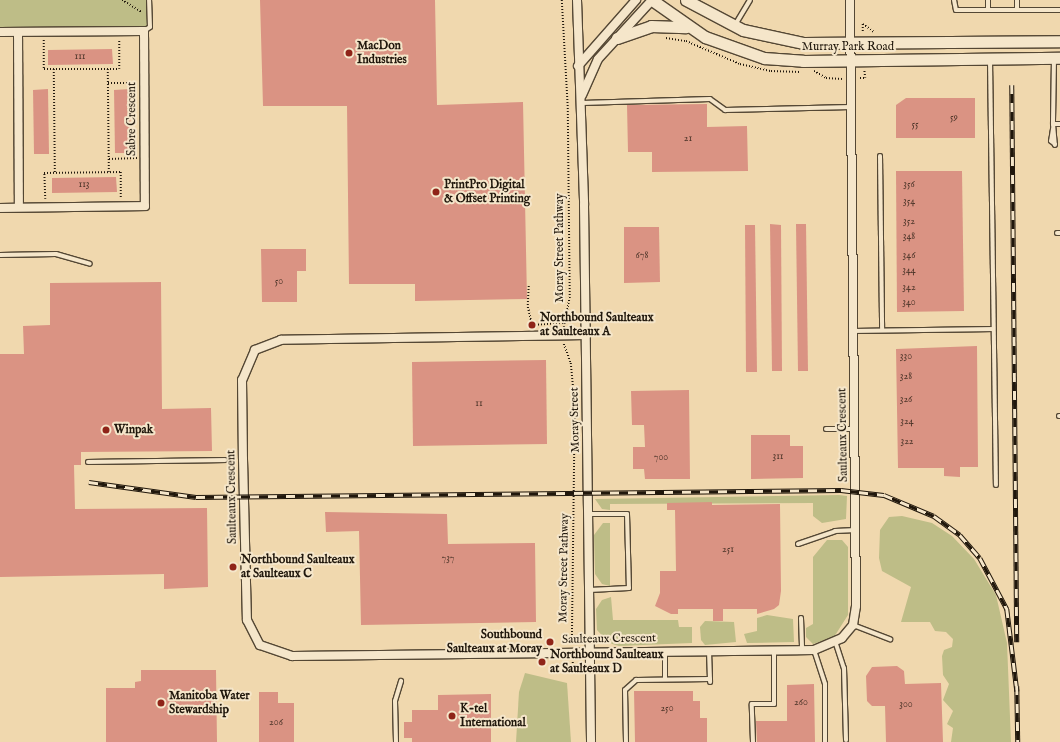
<!DOCTYPE html>
<html>
<head>
<meta charset="utf-8">
<style>
	body { margin:0 }
	#map { position:relative; width:1060px; height:742px; overflow:hidden; background:#f0d8ae; font-family:"IM FELL English",serif }
	div>[style] { position:absolute }
	[style*='--x'] { left:calc(var(--x)*1px); top:calc(var(--y)*1px); width:calc(var(--w)*1px); rotate:calc(var(--a)*1deg) }
	.green>* { inset:0; background:#bebd87 }
	.building>* { inset:0; background:#da9383 }
	.path>* { height:1.5px; margin-top:-0.75px; transform-origin:0; background:repeating-linear-gradient(90deg,#20170c 0 1px,transparent 0 3px) }
	.roads { filter:drop-shadow(1px 0 #544734) drop-shadow(-1px 0 #544734) drop-shadow(0 1px #544734) drop-shadow(0 -1px #544734) }
	.lane>* { height:4px; margin:-2px; padding:0 2px; transform-origin:2px; border-radius:2px; background:#f5e6ca }
	.street>* { height:8px; margin:-4px; padding:0 4px; transform-origin:4px; border-radius:4px; background:#f5e6ca }
	.secondary>* { height:11px; margin:-5.5px; padding:0 5.5px; transform-origin:5.5px; border-radius:5.5px; background:#f5e6ca }
	.rail>* { height:4.5px; margin-top:-2.25px; transform-origin:0; background:repeating-linear-gradient(90deg,#f5e6ca 0 9px,#20170c 0 18px); box-sizing:border-box; border-block:1px solid #20170c }
	.dots>* { width:11px; height:11px; translate:-50% -50%; box-sizing:border-box; border:2px solid #f5e6ca; border-radius:50% }
	span { translate:-50% -50%; white-space:nowrap; text-align:center; line-height:1.15; -webkit-text-stroke:4px #f5e6ca; paint-order:stroke }
	.number-label { font-size:10px; color:#4e362a }
	.number-label span { -webkit-text-stroke-width:0 }
	.poi-label { font-size:12px; color:#20170c; font-weight:700 }
	.left { translate:0 -50%; text-align:left }
	.right { translate:-100% -50%; text-align:right }
	.street-label { font-size:12px; color:#20170c }
</style>
</head>
<body>
<div id="map">
	<div class="green">
		<div style="clip-path:polygon(0 0,149px 0,150px 27px,144px 31px,0 32px)"></div>
		<div style="clip-path:polygon(839px 495px,847px 496px,846px 519px,822px 523px,813px 516px,813px 503px,610px 504px,610px 510px,602px 509px,595px 499px)"></div>
		<div style="clip-path:polygon(902px 516px,932px 523px,952px 536px,974px 559px,996px 595px,1007px 643px,1011px 742px,951px 742px,953px 728px,947px 724px,953px 711px,943px 700px,949px 684px,943px 675px,942px 656px,944px 650px,952px 647px,953px 639px,946px 632px,935px 631px,930px 622px,901px 622px,911px 587px,882px 571px,879px 558px,880px 530px,889px 517px)"></div>
		<div style="clip-path:polygon(603px 523px,610px 523px,610px 586px,602px 584px,595px 574px,594px 535px)"></div>
		<div style="clip-path:polygon(827px 540px,842px 540px,848px 547px,848px 615px,834px 637px,813px 644px,806px 637px,806px 628px,813px 624px,813px 557px)"></div>
		<div style="clip-path:polygon(611px 597px,613px 620px,678px 620px,679px 627px,692px 627px,692px 643px,619px 646px,609px 643px,597px 630px,596px 609px,602px 600px)"></div>
		<div style="clip-path:polygon(767px 615px,793px 619px,794px 642px,747px 643px,744px 634px,757px 631px,757px 618px)"></div>
		<div style="clip-path:polygon(705px 621px,734px 622px,736px 642px,705px 645px,701px 640px,700px 627px)"></div>
		<div style="clip-path:polygon(525px 673px,567px 683px,571px 742px,516px 742px,519px 692px)"></div>
	</div>
	<div class="building">
		<div style="clip-path:polygon(260px 0,435px 0,437px 105px,523px 102px,527px 299px,415px 301px,415px 284px,349px 284px,347px 106px,263px 106px)"></div>
		<div style="clip-path:polygon(112px 49px,113px 64px,48px 65px,48px 50px)"></div>
		<div style="clip-path:polygon(48px 89px,49px 154px,34px 154px,33px 90px)"></div>
		<div style="clip-path:polygon(130px 89px,131px 153px,115px 153px,114px 90px)"></div>
		<div style="clip-path:polygon(906px 98px,975px 98px,975px 138px,896px 138px,896px 105px)"></div>
		<div style="clip-path:polygon(707px 104px,707px 127px,747px 126px,748px 171px,652px 172px,652px 152px,628px 152px,627px 105px)"></div>
		<div style="clip-path:polygon(896px 171px,962px 171px,964px 311px,897px 312px)"></div>
		<div style="clip-path:polygon(116px 177px,117px 192px,52px 193px,52px 178px)"></div>
		<div style="clip-path:polygon(770px 224px,781px 225px,782px 371px,772px 371px)"></div>
		<div style="clip-path:polygon(796px 224px,806px 224px,808px 371px,798px 371px)"></div>
		<div style="clip-path:polygon(745px 225px,755px 225px,757px 372px,746px 372px)"></div>
		<div style="clip-path:polygon(624px 227px,659px 227px,660px 282px,624px 283px)"></div>
		<div style="clip-path:polygon(261px 249px,306px 249px,306px 271px,297px 271px,297px 302px,262px 302px)"></div>
		<div style="clip-path:polygon(161px 282px,162px 409px,211px 408px,212px 451px,81px 452px,81px 465px,74px 465px,75px 509px,207px 508px,208px 587px,164px 589px,164px 574px,0 577px,0 354px,24px 354px,23px 326px,50px 325px,50px 283px)"></div>
		<div style="clip-path:polygon(977px 346px,978px 467px,960px 467px,960px 477px,944px 476px,944px 468px,898px 468px,896px 349px)"></div>
		<div style="clip-path:polygon(546px 360px,547px 444px,413px 446px,412px 362px)"></div>
		<div style="clip-path:polygon(689px 390px,690px 479px,645px 479px,644px 469px,633px 469px,633px 447px,645px 447px,644px 425px,632px 425px,631px 391px)"></div>
		<div style="clip-path:polygon(751px 435px,790px 435px,790px 446px,803px 446px,803px 478px,751px 479px)"></div>
		<div style="clip-path:polygon(712px 502px,712px 505px,780px 504px,781px 591px,779px 605px,774px 609px,757px 614px,757px 609px,723px 609px,723px 621px,713px 621px,713px 609px,678px 609px,678px 614px,671px 614px,655px 606px,660px 593px,660px 571px,676px 571px,675px 510px,667px 510px,667px 503px)"></div>
		<div style="clip-path:polygon(325px 512px,447px 514px,448px 544px,535px 543px,536px 622px,361px 625px,359px 531px,326px 532px)"></div>
		<div style="clip-path:polygon(897px 666px,904px 671px,905px 684px,941px 683px,943px 742px,886px 742px,885px 706px,872px 706px,867px 701px,866px 676px,872px 667px)"></div>
		<div style="clip-path:polygon(141px 670px,216px 670px,217px 742px,106px 742px,106px 688px,135px 688px,135px 682px,141px 681px)"></div>
		<div style="clip-path:polygon(814px 684px,815px 742px,757px 742px,756px 721px,787px 721px,787px 685px)"></div>
		<div style="clip-path:polygon(634px 691px,693px 691px,693px 701px,700px 701px,700px 718px,707px 718px,707px 742px,635px 742px)"></div>
		<div style="clip-path:polygon(259px 692px,278px 692px,278px 703px,294px 703px,294px 742px,259px 742px)"></div>
		<div style="clip-path:polygon(491px 694px,491px 742px,412px 742px,412px 738px,404px 738px,404px 722px,412px 722px,412px 710px,438px 710px,438px 695px)"></div>
	</div>
	<div class="path">
		<div style="--x:122;--y:0;--w:23;--a:31"></div>
		<div style="--x:562;--y:0;--w:108;--a:86.8"></div>
		<div style="--x:568;--y:108;--w:189;--a:89.4"></div>
		<div style="--x:570;--y:297;--w:31;--a:101"></div>
		<div style="--x:863;--y:24;--w:9;--a:90"></div>
		<div style="--x:863;--y:24;--w:14;--a:36"></div>
		<div style="--x:666;--y:38;--w:20;--a:9"></div>
		<div style="--x:686;--y:41;--w:59;--a:23.1"></div>
		<div style="--x:740;--y:64;--w:32;--a:13"></div>
		<div style="--x:771;--y:71;--w:29;--a:2"></div>
		<div style="--x:44;--y:40;--w:29;--a:90"></div>
		<div style="--x:44;--y:69;--w:75;--a:0"></div>
		<div style="--x:119;--y:69;--w:29;--a:-90"></div>
		<div style="--x:54;--y:69;--w:104;--a:89.4"></div>
		<div style="--x:108;--y:69;--w:103;--a:89.4"></div>
		<div style="--x:814;--y:71;--w:14;--a:30"></div>
		<div style="--x:826;--y:78;--w:16;--a:4"></div>
		<div style="--x:860;--y:78;--w:5;--a:0"></div>
		<div style="--x:865;--y:78;--w:8;--a:-97"></div>
		<div style="--x:108;--y:83;--w:28;--a:0"></div>
		<div style="--x:109;--y:159;--w:28;--a:-2"></div>
		<div style="--x:45;--y:199;--w:26;--a:-92"></div>
		<div style="--x:44;--y:173;--w:77;--a:-0.7"></div>
		<div style="--x:121;--y:172;--w:26;--a:90"></div>
		<div style="--x:529;--y:286;--w:21;--a:93"></div>
		<div style="--x:528;--y:307;--w:18;--a:77"></div>
		<div style="--x:532;--y:325;--w:32;--a:-4"></div>
		<div style="--x:564;--y:344;--w:20;--a:70"></div>
		<div style="--x:571;--y:363;--w:43;--a:84.7"></div>
		<div style="--x:575;--y:406;--w:238;--a:90.7"></div>
		<div style="--x:573;--y:662;--w:8;--a:90"></div>
	</div>
	<div class="roads">
		<div class="lane">
			<div style="--x:954;--y:0;--w:10;--a:79"></div>
			<div style="--x:956;--y:10;--w:104;--a:0"></div>
			<div style="--x:988;--y:0;--w:10;--a:90"></div>
			<div style="--x:1017;--y:0;--w:10;--a:90"></div>
			<div style="--x:735;--y:25;--w:29;--a:-59"></div>
			<div style="--x:144;--y:31;--w:7;--a:-34"></div>
			<div style="--x:150;--y:27;--w:27;--a:-92"></div>
			<div style="--x:1054;--y:58;--w:66;--a:90.9"></div>
			<div style="--x:1053;--y:124;--w:7;--a:0"></div>
			<div style="--x:990;--y:60;--w:425;--a:89.2"></div>
			<div style="--x:582;--y:103;--w:128;--a:-1.8"></div>
			<div style="--x:710;--y:99;--w:19;--a:36"></div>
			<div style="--x:725;--y:110;--w:126;--a:-1.4"></div>
			<div style="--x:1053;--y:124;--w:21;--a:85"></div>
			<div style="--x:1053;--y:129;--w:12;--a:99"></div>
			<div style="--x:1051;--y:141;--w:5;--a:37"></div>
			<div style="--x:880;--y:156;--w:174;--a:89.3"></div>
			<div style="--x:1057;--y:233;--w:3;--a:0"></div>
			<div style="--x:0;--y:255;--w:56;--a:-1"></div>
			<div style="--x:56;--y:254;--w:35;--a:16"></div>
			<div style="--x:854;--y:331;--w:139;--a:-0.8"></div>
			<div style="--x:1059;--y:416;--w:1;--a:0"></div>
			<div style="--x:826;--y:429;--w:29;--a:0"></div>
			<div style="--x:88;--y:462;--w:137;--a:-0.8"></div>
			<div style="--x:588;--y:514;--w:39;--a:0"></div>
			<div style="--x:627;--y:514;--w:74;--a:88.5"></div>
			<div style="--x:629;--y:588;--w:40;--a:177.1"></div>
			<div style="--x:798;--y:544;--w:39;--a:-19"></div>
			<div style="--x:835;--y:531;--w:21;--a:-3"></div>
			<div style="--x:801;--y:618;--w:32;--a:88"></div>
			<div style="--x:853;--y:625;--w:40;--a:21"></div>
			<div style="--x:836;--y:644;--w:25;--a:72"></div>
			<div style="--x:844;--y:668;--w:72;--a:88.4"></div>
			<div style="--x:814;--y:650;--w:36;--a:72"></div>
			<div style="--x:825;--y:684;--w:58;--a:90"></div>
			<div style="--x:709;--y:651;--w:31;--a:88"></div>
			<div style="--x:665;--y:652;--w:27;--a:90"></div>
			<div style="--x:396;--y:742;--w:41;--a:-91.4"></div>
			<div style="--x:395;--y:701;--w:21;--a:-73"></div>
			<div style="--x:626;--y:742;--w:52;--a:-91.1"></div>
			<div style="--x:625;--y:690;--w:15;--a:-42"></div>
			<div style="--x:636;--y:680;--w:74;--a:-0.8"></div>
			<div style="--x:753;--y:742;--w:38;--a:-92"></div>
			<div style="--x:752;--y:704;--w:22;--a:0"></div>
			<div style="--x:774;--y:704;--w:54;--a:-90"></div>
		</div>
		<div class="street">
			<div style="--x:577;--y:0;--w:205;--a:88"></div>
			<div style="--x:584;--y:205;--w:537;--a:89.25"></div>
			<div style="--x:0;--y:32;--w:144;--a:-0.4"></div>
			<div style="--x:144;--y:31;--w:175;--a:89.7"></div>
			<div style="--x:145;--y:206;--w:145;--a:179.2"></div>
			<div style="--x:18;--y:32;--w:175;--a:89.7"></div>
			<div style="--x:578;--y:66;--w:88;--a:-48.7"></div>
			<div style="--x:582;--y:95;--w:39;--a:-66"></div>
			<div style="--x:598;--y:59;--w:80;--a:-47.5"></div>
			<div style="--x:586;--y:335;--w:305;--a:179.1"></div>
			<div style="--x:281;--y:340;--w:28;--a:159"></div>
			<div style="--x:255;--y:350;--w:33;--a:113"></div>
			<div style="--x:242;--y:380;--w:79;--a:89.3"></div>
			<div style="--x:243;--y:459;--w:161;--a:88.6"></div>
			<div style="--x:247;--y:620;--w:28;--a:63"></div>
			<div style="--x:260;--y:645;--w:34;--a:19"></div>
			<div style="--x:292;--y:656;--w:522;--a:-0.66"></div>
			<div style="--x:814;--y:650;--w:30;--a:-23"></div>
			<div style="--x:842;--y:638;--w:17;--a:-50"></div>
			<div style="--x:853;--y:625;--w:19;--a:-81"></div>
			<div style="--x:856;--y:606;--w:606;--a:-90.57"></div>
		</div>
		<div class="secondary">
			<div style="--x:652;--y:0;--w:65;--a:34.9"></div>
			<div style="--x:705;--y:37;--w:63;--a:19.6"></div>
			<div style="--x:764;--y:58;--w:39;--a:4"></div>
			<div style="--x:803;--y:61;--w:257;--a:-0.7"></div>
			<div style="--x:686;--y:0;--w:64;--a:27.8"></div>
			<div style="--x:743;--y:30;--w:61;--a:12.2"></div>
			<div style="--x:803;--y:43;--w:257;--a:-0.4"></div>
			<div style="--x:617;--y:38;--w:36;--a:-19"></div>
			<div style="--x:651;--y:26;--w:35;--a:2"></div>
		</div>
	</div>
	<div class="rail">
		<div style="--x:1012;--y:85;--w:557;--a:89.49"></div>
		<div style="--x:89;--y:482;--w:108;--a:8"></div>
		<div style="--x:196;--y:497;--w:645;--a:-0.62"></div>
		<div style="--x:841;--y:490;--w:43;--a:6.6"></div>
		<div style="--x:884;--y:495;--w:54;--a:22.8"></div>
		<div style="--x:934;--y:516;--w:32;--a:36"></div>
		<div style="--x:960;--y:535;--w:30;--a:49"></div>
		<div style="--x:980;--y:558;--w:58;--a:62.1"></div>
		<div style="--x:1007;--y:609;--w:83;--a:83"></div>
		<div style="--x:1017;--y:686;--w:56;--a:89"></div>
	</div>
	<div class="dots">
		<div style="left:349px;top:53px;background:#8f2418"></div>
		<div style="left:436px;top:192px;background:#8f2418"></div>
		<div style="left:532px;top:325px;background:#8f2418"></div>
		<div style="left:106px;top:430px;background:#8f2418"></div>
		<div style="left:233px;top:567px;background:#8f2418"></div>
		<div style="left:550px;top:642px;background:#8f2418"></div>
		<div style="left:542px;top:662px;background:#8f2418"></div>
		<div style="left:161px;top:703px;background:#8f2418"></div>
		<div style="left:452px;top:716px;background:#8f2418"></div>
	</div>
	<div class="number-label">
		<span style="left:80px;top:57px">111</span>
		<span style="left:954px;top:118px">59</span>
		<span style="left:915px;top:125px">55</span>
		<span style="left:688px;top:139px">21</span>
		<span style="left:84px;top:185px">113</span>
		<span style="left:909px;top:185px">356</span>
		<span style="left:909px;top:202px">354</span>
		<span style="left:909px;top:222px">352</span>
		<span style="left:909px;top:237px">348</span>
		<span style="left:642px;top:256px">678</span>
		<span style="left:909px;top:256px">346</span>
		<span style="left:909px;top:271px">344</span>
		<span style="left:279px;top:282px">50</span>
		<span style="left:909px;top:288px">342</span>
		<span style="left:909px;top:303px">340</span>
		<span style="left:906px;top:357px">330</span>
		<span style="left:906px;top:377px">328</span>
		<span style="left:906px;top:400px">326</span>
		<span style="left:479px;top:404px">11</span>
		<span style="left:907px;top:422px">324</span>
		<span style="left:907px;top:442px">322</span>
		<span style="left:778px;top:457px">311</span>
		<span style="left:661px;top:458px">700</span>
		<span style="left:728px;top:550px">251</span>
		<span style="left:448px;top:559px">737</span>
		<span style="left:801px;top:703px">260</span>
		<span style="left:906px;top:705px">300</span>
		<span style="left:667px;top:709px">250</span>
		<span style="left:276px;top:723px">206</span>
	</div>
	<div class="poi-label">
		<span class="left" style="left:357px;top:53px">MacDon<br>Industries</span>
		<span class="left" style="left:444px;top:192px">PrintPro Digital<br>&amp; Offset Printing</span>
		<span class="left" style="left:540px;top:325px">Northbound Saulteaux<br>at Saulteaux A</span>
		<span class="left" style="left:114px;top:430px">Winpak</span>
		<span class="left" style="left:241px;top:567px">Northbound Saulteaux<br>at Saulteaux C</span>
		<span class="right" style="left:542px;top:642px">Southbound<br>Saulteaux at Moray</span>
		<span class="left" style="left:550px;top:662px">Northbound Saulteaux<br>at Saulteaux D</span>
		<span class="left" style="left:169px;top:703px">Manitoba Water<br>Stewardship</span>
		<span class="left" style="left:460px;top:716px">K-tel<br>International</span>
	</div>
	<div class="street-label">
		<span style="left:848px;top:47px">Murray Park Road</span>
		<span style="left:132px;top:119px;rotate:-90deg">Sabre Crescent</span>
		<span style="left:560px;top:248px;rotate:-90deg">Moray Street Pathway</span>
		<span style="left:575px;top:420px;rotate:-91deg">Moray Street</span>
		<span style="left:843px;top:435px;rotate:-91deg">Saulteaux Crescent</span>
		<span style="left:232px;top:497px;rotate:-91deg">Saulteaux Crescent</span>
		<span style="left:564px;top:568px;rotate:-89deg">Moray Street Pathway</span>
		<span style="left:609px;top:639px;rotate:-1deg">Saulteaux Crescent</span>
	</div>
</div>
</body>
</html>
